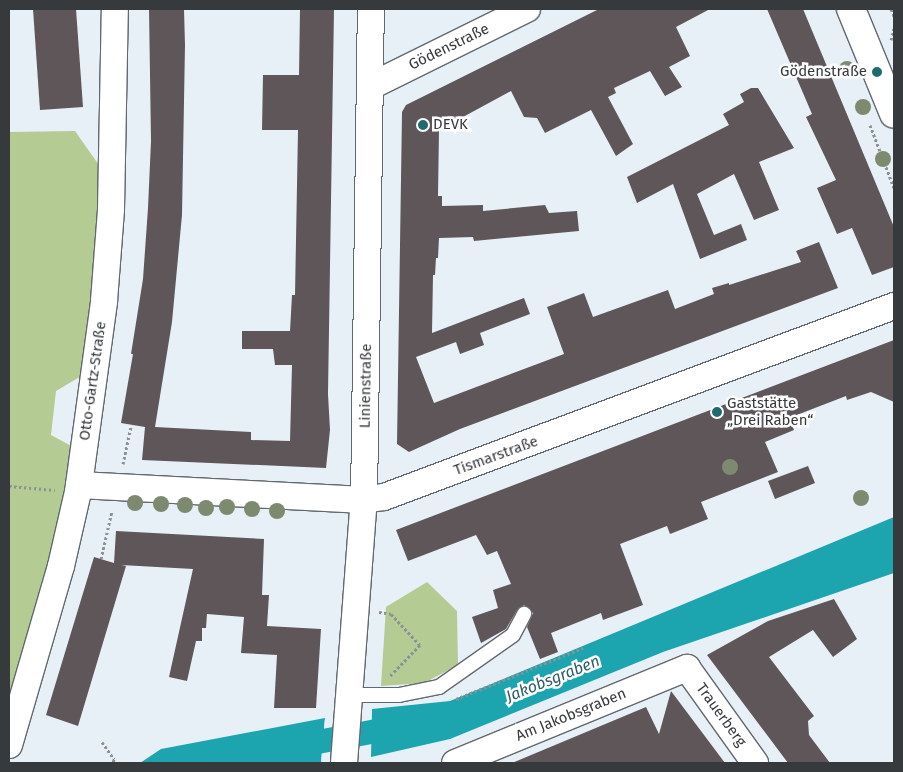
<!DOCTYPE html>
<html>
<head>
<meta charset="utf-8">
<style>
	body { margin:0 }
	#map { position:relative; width:903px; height:772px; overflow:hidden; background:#e8f0f7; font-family:"Fira Sans",sans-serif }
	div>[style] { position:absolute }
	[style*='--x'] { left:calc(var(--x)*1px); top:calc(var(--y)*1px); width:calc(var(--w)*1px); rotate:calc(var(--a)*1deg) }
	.green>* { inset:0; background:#b4cb94 }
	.water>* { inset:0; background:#1ca5ae }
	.pier>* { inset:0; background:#e8f0f7 }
	.canal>* { height:24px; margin:-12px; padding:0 12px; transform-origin:12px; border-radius:12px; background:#1ca5ae }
	.building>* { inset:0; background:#5f565a }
	.path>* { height:3px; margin-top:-1.5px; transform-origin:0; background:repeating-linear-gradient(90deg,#8c9195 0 2.5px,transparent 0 5px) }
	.roads { filter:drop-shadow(1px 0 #62686e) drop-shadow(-1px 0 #62686e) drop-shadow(0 1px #62686e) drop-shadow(0 -1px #62686e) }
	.lane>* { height:14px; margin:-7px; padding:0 7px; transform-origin:7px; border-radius:7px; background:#fff }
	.street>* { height:26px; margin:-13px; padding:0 13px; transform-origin:13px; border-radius:13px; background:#fff }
	.secondary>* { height:28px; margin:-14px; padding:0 14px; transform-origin:14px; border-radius:14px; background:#fff }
	.trees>* { width:16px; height:16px; margin:-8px; border-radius:50%; background:#7d8a6f }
	.dots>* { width:14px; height:14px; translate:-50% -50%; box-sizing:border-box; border:2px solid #fff; border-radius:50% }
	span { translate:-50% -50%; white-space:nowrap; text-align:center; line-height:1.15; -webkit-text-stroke:5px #fff; paint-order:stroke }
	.street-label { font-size:15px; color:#373a3c }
	.poi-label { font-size:15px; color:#373a3c }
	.right { translate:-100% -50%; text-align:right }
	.left { translate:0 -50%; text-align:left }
	.water-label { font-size:16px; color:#2c5f63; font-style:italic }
	.frame { position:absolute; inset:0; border:10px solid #373a3c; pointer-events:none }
</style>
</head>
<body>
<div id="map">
	<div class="green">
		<div style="clip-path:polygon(75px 131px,101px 168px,99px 255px,83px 375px,56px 391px,51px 435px,77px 449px,9px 718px,9px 132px)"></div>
		<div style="clip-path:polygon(427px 582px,457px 611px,458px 665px,424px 683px,381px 686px,386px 607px)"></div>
	</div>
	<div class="water">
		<div style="clip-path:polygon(894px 517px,894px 573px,663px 652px,450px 739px,371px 757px,372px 709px,450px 701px)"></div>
		<div style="clip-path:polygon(325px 718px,321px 763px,140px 763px,161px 749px)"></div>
	</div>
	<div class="pier">
		<div style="clip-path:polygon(370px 709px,372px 709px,368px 757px,369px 732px)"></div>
		<div style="clip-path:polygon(325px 718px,326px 741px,321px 763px)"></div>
	</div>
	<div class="canal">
		<div style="--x:291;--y:747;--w:114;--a:-10.6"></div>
	</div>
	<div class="building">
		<div style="clip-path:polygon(33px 9px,76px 9px,83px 107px,40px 110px)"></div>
		<div style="clip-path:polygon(149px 9px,184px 9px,185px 45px,182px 215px,172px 322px,155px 427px,251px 432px,251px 440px,290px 441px,292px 365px,275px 365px,273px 349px,242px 349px,242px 331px,290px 331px,292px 295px,295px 295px,298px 130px,262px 130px,263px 75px,299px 75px,300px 9px,334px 9px,328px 394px,330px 430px,326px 468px,142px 460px,145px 427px,121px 423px,133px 354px,131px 354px,143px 279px,148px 208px,151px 141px)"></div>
		<div style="clip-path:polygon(599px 9px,710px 9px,676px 27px,690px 56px,669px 67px,682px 87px,665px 96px,650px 71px,614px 88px,616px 93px,608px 97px,633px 144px,616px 156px,591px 110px,545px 133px,537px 118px,524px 117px,511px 91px,439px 130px,438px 196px,442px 196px,442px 206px,483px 205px,483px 211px,545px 205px,549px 213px,577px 211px,579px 231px,474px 241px,473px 237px,439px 238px,438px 258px,436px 258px,435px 275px,433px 275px,432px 333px,524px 298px,530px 314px,480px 333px,484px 345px,460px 354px,456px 342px,416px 357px,434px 403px,564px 354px,547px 307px,584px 293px,593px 317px,668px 290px,675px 309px,714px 294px,712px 288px,729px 283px,729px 285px,801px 262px,796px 251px,819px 242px,838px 288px,460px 429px,409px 452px,397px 444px,402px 112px,406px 105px)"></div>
		<div style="clip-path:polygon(767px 9px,803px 9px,894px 227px,894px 267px,872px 275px,852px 228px,837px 234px,817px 188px,836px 180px,806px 117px,812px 114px)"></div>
		<div style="clip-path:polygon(751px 88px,758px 88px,794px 148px,759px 162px,779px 210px,754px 220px,734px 174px,697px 194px,714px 235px,741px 224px,747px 240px,700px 259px,673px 184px,637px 203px,627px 177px,729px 125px,723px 114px,744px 102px,740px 94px)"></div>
		<div style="clip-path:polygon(894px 340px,894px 402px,871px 392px,847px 400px,846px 396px,789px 418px,794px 430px,765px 442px,778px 472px,701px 502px,708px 519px,670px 534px,667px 526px,620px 544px,643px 605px,603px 620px,601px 613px,551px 633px,558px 652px,540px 659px,527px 627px,533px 613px,524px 605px,517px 610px,506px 629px,481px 643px,472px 617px,498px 608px,493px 590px,511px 584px,497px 551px,487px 555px,476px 535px,408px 561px,396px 530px)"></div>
		<div style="clip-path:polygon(808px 466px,815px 483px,775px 499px,768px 481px)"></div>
		<div style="clip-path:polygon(116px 531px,264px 539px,262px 595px,269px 595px,267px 626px,321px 629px,316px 708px,274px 708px,277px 655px,241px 653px,244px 617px,207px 614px,206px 628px,202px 628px,202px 641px,196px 641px,187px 681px,169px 677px,193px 569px,121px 565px,126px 566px,78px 726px,46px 715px,94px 557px,114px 563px)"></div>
		<div style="clip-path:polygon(834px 599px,857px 639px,833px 657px,813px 630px,769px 657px,814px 716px,808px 721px,809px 735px,830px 763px,788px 763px,707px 655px,768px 621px)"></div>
		<div style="clip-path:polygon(671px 691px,725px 763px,512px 763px,646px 707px,659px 734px)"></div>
	</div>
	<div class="path">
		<div style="--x:891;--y:9;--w:8;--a:67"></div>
		<div style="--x:891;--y:40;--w:12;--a:-76"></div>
		<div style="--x:870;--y:125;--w:67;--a:69.1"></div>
		<div style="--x:123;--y:464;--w:40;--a:-78"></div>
		<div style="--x:9;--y:486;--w:46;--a:5"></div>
		<div style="--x:101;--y:559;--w:49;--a:-77.1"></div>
		<div style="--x:379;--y:612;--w:12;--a:9"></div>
		<div style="--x:391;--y:614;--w:42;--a:46.9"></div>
		<div style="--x:420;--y:645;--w:45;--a:134.1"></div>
		<div style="--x:456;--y:699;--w:137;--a:-21.9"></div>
		<div style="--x:102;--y:742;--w:21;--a:55"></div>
		<div style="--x:114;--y:759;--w:4;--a:104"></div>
	</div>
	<div class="roads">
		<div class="lane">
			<div style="--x:350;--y:695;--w:49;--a:0"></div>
			<div style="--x:399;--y:695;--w:41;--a:-11.3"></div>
			<div style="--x:439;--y:687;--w:90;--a:-35.1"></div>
			<div style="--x:513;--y:635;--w:24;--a:-62"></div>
		</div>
		<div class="street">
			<div style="--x:371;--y:86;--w:174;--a:-26.3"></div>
			<div style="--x:79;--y:485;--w:285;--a:3"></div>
			<div style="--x:364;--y:500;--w:20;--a:-9"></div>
			<div style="--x:384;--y:497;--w:545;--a:-20.53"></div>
			<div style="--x:9;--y:745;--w:186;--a:-73.8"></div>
			<div style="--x:61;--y:566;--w:76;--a:-77.1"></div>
			<div style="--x:78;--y:492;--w:193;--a:-82.2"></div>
			<div style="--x:104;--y:301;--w:92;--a:-85.6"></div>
			<div style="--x:111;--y:209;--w:200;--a:-88.9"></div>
			<div style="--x:344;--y:763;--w:264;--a:-85.7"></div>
			<div style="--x:364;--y:500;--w:491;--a:-89.2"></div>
			<div style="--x:455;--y:763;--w:251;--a:-22.3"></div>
			<div style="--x:687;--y:668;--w:117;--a:54.4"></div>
		</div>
		<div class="secondary">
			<div style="--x:851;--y:9;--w:113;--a:67.7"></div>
		</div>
	</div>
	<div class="trees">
		<div style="left:847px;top:69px"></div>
		<div style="left:863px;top:107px"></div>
		<div style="left:883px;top:159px"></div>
		<div style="left:730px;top:467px"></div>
		<div style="left:861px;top:498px"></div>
		<div style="left:135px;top:503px"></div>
		<div style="left:161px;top:504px"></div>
		<div style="left:185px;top:505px"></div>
		<div style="left:227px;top:507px"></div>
		<div style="left:206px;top:508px"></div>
		<div style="left:252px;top:509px"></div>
		<div style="left:277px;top:511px"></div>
	</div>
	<div class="dots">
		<div style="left:877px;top:72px;background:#1e6b6e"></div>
		<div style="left:423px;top:125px;background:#1e6b6e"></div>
		<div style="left:717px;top:412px;background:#1e6b6e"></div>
	</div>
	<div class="street-label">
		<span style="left:449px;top:47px;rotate:-26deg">Gödenstraße</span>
		<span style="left:93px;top:381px;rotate:-82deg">Otto-Gartz-Straße</span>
		<span style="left:366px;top:386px;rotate:-89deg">Linienstraße</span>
		<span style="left:496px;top:456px;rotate:-20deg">Tismarstraße</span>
		<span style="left:571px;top:715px;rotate:-22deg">Am Jakobsgraben</span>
		<span style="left:721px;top:715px;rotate:54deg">Trauerberg</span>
	</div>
	<div class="poi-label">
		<span class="right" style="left:867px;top:72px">Gödenstraße</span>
		<span class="left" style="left:433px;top:125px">DEVK</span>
		<span class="left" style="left:727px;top:412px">Gaststätte<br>„Drei Raben“</span>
	</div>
	<div class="water-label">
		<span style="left:553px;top:679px;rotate:-22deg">Jakobsgraben</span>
	</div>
	<div class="frame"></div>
</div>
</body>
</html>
